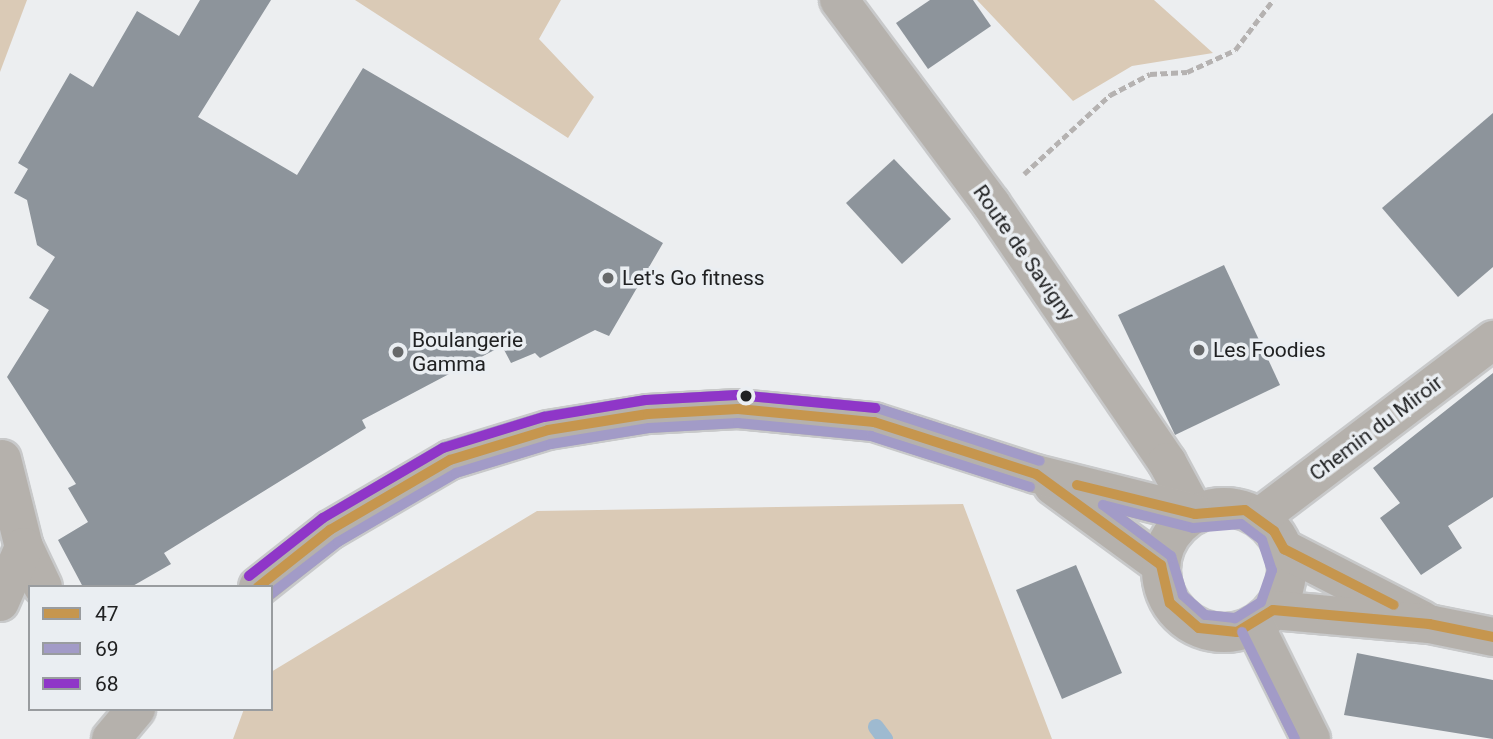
<!DOCTYPE html>
<html>
<head>
<meta charset="utf-8">
<style>
	body { margin:0 }
	#map { position:relative; width:1493px; height:739px; overflow:hidden; background:#eceef0; font-family:Roboto,sans-serif }
	div>[style] { position:absolute }
	[style*='--x'] { left:calc(var(--x)*1px); top:calc(var(--y)*1px); width:calc(var(--w)*1px); rotate:calc(var(--a)*1deg) }
	.forest>* { inset:0; background:#dacab6 }
	.stream>* { height:16px; margin:-8px; padding:0 8px; transform-origin:8px; border-radius:8px; background:#9ebad0 }
	.building>* { inset:0; background:#8d949b }
	.path>* { height:4.5px; margin-top:-2.25px; transform-origin:0; background:repeating-linear-gradient(90deg,#b5b2b1 0 7px,transparent 0 10.5px) }
	.roads { filter:drop-shadow(2px 0 #c8c9ca) drop-shadow(-2px 0 #c8c9ca) drop-shadow(0 2px #c8c9ca) drop-shadow(0 -2px #c8c9ca) }
	.minor>* { height:38px; margin:-19px; padding:0 19px; transform-origin:19px; border-radius:19px; background:#b5b1ac }
	.minor>.ring { margin:-19px; padding:0; box-sizing:content-box; background:none; border:38px solid #b5b1ac; border-radius:50% }
	.bus-1>* { height:10px; margin:-5px; padding:0 5px; transform-origin:5px; border-radius:5px; background:#c6964e }
	.bus-2>* { height:10px; margin:-5px; padding:0 5px; transform-origin:5px; border-radius:5px; background:#a29bc7 }
	.bus-3>* { height:10px; margin:-5px; padding:0 5px; transform-origin:5px; border-radius:5px; background:#8f36c8 }
	.dots>* { width:19px; height:19px; translate:-50% -50%; box-sizing:border-box; border:4px solid #eaeef2; border-radius:50% }
	span { translate:-50% -50%; white-space:nowrap; text-align:center; line-height:1.15; -webkit-text-stroke:7px #eaeef2; paint-order:stroke }
	.street-label { font-size:21px; color:#202122 }
	.poi-label { font-size:21px; color:#202122 }
	.left { translate:0 -50%; text-align:left }
	.legend { position:absolute; left:28px; top:585px; width:245px; height:126px; box-sizing:border-box; background:#eaeef2; border:2px solid #999c9f; margin:0; padding:9px 12px; list-style:none; font-size:21px; color:#202122 }
	.legend li { display:flex; align-items:center; gap:14px; height:35px }
	.legend b { width:35px; border:2px solid #999c9f }
</style>
</head>
<body>
<div id="map">
	<div class="forest">
		<div style="clip-path:polygon(0 0,27px 0,0 72px)"></div>
		<div style="clip-path:polygon(355px 0,561px 0,539px 39px,594px 97px,568px 138px)"></div>
		<div style="clip-path:polygon(977px 0,1154px 0,1213px 53px,1132px 66px,1073px 101px)"></div>
		<div style="clip-path:polygon(963px 504px,1052px 739px,233px 739px,244px 709px,271px 709px,271px 672px,537px 511px)"></div>
	</div>
	<div class="stream">
		<div style="--x:876;--y:727;--w:15;--a:53"></div>
	</div>
	<div class="building">
		<div style="clip-path:polygon(200px 0,271px 0,198px 117px,297px 175px,363px 68px,663px 243px,609px 336px,595px 330px,540px 358px,535px 353px,511px 363px,502px 346px,362px 420px,366px 428px,164px 553px,171px 564px,131px 587px,83px 587px,58px 540px,88px 522px,68px 488px,76px 484px,7px 377px,49px 310px,29px 298px,55px 257px,37px 245px,27px 200px,14px 193px,28px 169px,18px 163px,70px 73px,93px 87px,137px 11px,179px 36px)"></div>
		<div style="clip-path:polygon(930px 0,973px 0,991px 26px,928px 69px,896px 23px)"></div>
		<div style="clip-path:polygon(1493px 113px,1493px 267px,1458px 297px,1382px 208px)"></div>
		<div style="clip-path:polygon(894px 159px,951px 219px,902px 264px,846px 203px)"></div>
		<div style="clip-path:polygon(1224px 265px,1280px 385px,1175px 435px,1118px 315px)"></div>
		<div style="clip-path:polygon(1493px 373px,1493px 497px,1448px 526px,1462px 548px,1421px 575px,1380px 518px,1400px 503px,1373px 468px)"></div>
		<div style="clip-path:polygon(1076px 565px,1122px 673px,1062px 699px,1016px 590px)"></div>
		<div style="clip-path:polygon(1357px 653px,1493px 680px,1493px 739px,1344px 715px)"></div>
	</div>
	<div class="path">
		<div style="--x:1024;--y:174;--w:117;--a:-42.6"></div>
		<div style="--x:1110;--y:95;--w:45;--a:-27.7"></div>
		<div style="--x:1150;--y:74;--w:37;--a:-3"></div>
		<div style="--x:1187;--y:72;--w:53;--a:-24.6"></div>
		<div style="--x:1235;--y:50;--w:63;--a:-52.8"></div>
	</div>
	<div class="roads">
		<div class="minor">
			<div style="--x:839;--y:0;--w:254;--a:53.3"></div>
			<div style="--x:991;--y:204;--w:312;--a:55.7"></div>
			<div style="--x:1167;--y:462;--w:59;--a:61.7"></div>
			<div style="--x:2;--y:459;--w:91;--a:76"></div>
			<div style="--x:24;--y:547;--w:44;--a:64.6"></div>
			<div style="--x:1053;--y:486;--w:134;--a:36.2"></div>
			<div class="ring" style="left:1161px;top:507px;width:88px;height:88px"></div>
			<div style="--x:1260;--y:517;--w:293;--a:-37.2"></div>
			<div style="--x:1284;--y:549;--w:155;--a:27.2"></div>
			<div style="--x:258;--y:587;--w:92;--a:-38.4"></div>
			<div style="--x:330;--y:530;--w:139;--a:-30.3"></div>
			<div style="--x:450;--y:460;--w:102;--a:-17"></div>
			<div style="--x:548;--y:430;--w:101;--a:-9.1"></div>
			<div style="--x:648;--y:414;--w:90;--a:-3.2"></div>
			<div style="--x:738;--y:409;--w:137;--a:5.5"></div>
			<div style="--x:874;--y:422;--w:170;--a:17.8"></div>
			<div style="--x:1036;--y:474;--w:164;--a:14.1"></div>
			<div style="--x:0;--y:602;--w:60;--a:-66.4"></div>
			<div style="--x:1273;--y:610;--w:157;--a:5.1"></div>
			<div style="--x:1429;--y:624;--w:65;--a:11.5"></div>
			<div style="--x:1255;--y:626;--w:126;--a:63.6"></div>
			<div style="--x:111;--y:739;--w:39;--a:-50"></div>
		</div>
	</div>
	<div class="bus-1">
		<div style="--x:1077;--y:485;--w:122;--a:13.8"></div>
		<div style="--x:1195;--y:514;--w:50;--a:-4.6"></div>
		<div style="--x:1245;--y:510;--w:36;--a:36"></div>
		<div style="--x:1274;--y:531;--w:21;--a:61"></div>
		<div style="--x:1284;--y:549;--w:123;--a:27"></div>
		<div style="--x:258;--y:587;--w:92;--a:-38.4"></div>
		<div style="--x:330;--y:530;--w:139;--a:-30.3"></div>
		<div style="--x:450;--y:460;--w:102;--a:-17"></div>
		<div style="--x:548;--y:430;--w:101;--a:-9.1"></div>
		<div style="--x:648;--y:414;--w:90;--a:-3.2"></div>
		<div style="--x:738;--y:409;--w:137;--a:5.5"></div>
		<div style="--x:874;--y:422;--w:170;--a:17.8"></div>
		<div style="--x:1036;--y:474;--w:155;--a:36.1"></div>
		<div style="--x:1161;--y:565;--w:39;--a:77"></div>
		<div style="--x:1170;--y:603;--w:38;--a:41"></div>
		<div style="--x:1199;--y:628;--w:38;--a:6"></div>
		<div style="--x:1237;--y:632;--w:42;--a:-31.4"></div>
		<div style="--x:1273;--y:610;--w:157;--a:5.1"></div>
		<div style="--x:1429;--y:624;--w:65;--a:11.5"></div>
	</div>
	<div class="bus-2">
		<div style="--x:739;--y:395;--w:138;--a:5.4"></div>
		<div style="--x:877;--y:408;--w:171;--a:18"></div>
		<div style="--x:1103;--y:505;--w:93;--a:14.3"></div>
		<div style="--x:1193;--y:528;--w:48;--a:-4.8"></div>
		<div style="--x:1241;--y:524;--w:26;--a:37"></div>
		<div style="--x:1262;--y:540;--w:32;--a:72"></div>
		<div style="--x:1272;--y:570;--w:34;--a:109"></div>
		<div style="--x:1261;--y:602;--w:31;--a:148"></div>
		<div style="--x:1235;--y:618;--w:30;--a:-174"></div>
		<div style="--x:1205;--y:615;--w:30;--a:-138"></div>
		<div style="--x:1183;--y:595;--w:41;--a:-107.1"></div>
		<div style="--x:1171;--y:556;--w:85;--a:-143.1"></div>
		<div style="--x:249;--y:576;--w:94;--a:-38.1"></div>
		<div style="--x:323;--y:518;--w:140;--a:-30.4"></div>
		<div style="--x:444;--y:447;--w:107;--a:-16.9"></div>
		<div style="--x:546;--y:416;--w:101;--a:-9.1"></div>
		<div style="--x:646;--y:400;--w:91;--a:-3.1"></div>
		<div style="--x:271;--y:594;--w:85;--a:-37.8"></div>
		<div style="--x:338;--y:542;--w:137;--a:-30.3"></div>
		<div style="--x:456;--y:473;--w:99;--a:-17"></div>
		<div style="--x:551;--y:444;--w:99;--a:-9.3"></div>
		<div style="--x:649;--y:428;--w:89;--a:-3.2"></div>
		<div style="--x:738;--y:423;--w:134;--a:5.6"></div>
		<div style="--x:871;--y:436;--w:167;--a:17.8"></div>
		<div style="--x:1242;--y:632;--w:119;--a:63.6"></div>
	</div>
	<div class="bus-3">
		<div style="--x:249;--y:576;--w:94;--a:-38.1"></div>
		<div style="--x:323;--y:518;--w:139;--a:-30.3"></div>
		<div style="--x:443;--y:448;--w:106;--a:-17.1"></div>
		<div style="--x:544;--y:417;--w:103;--a:-9.5"></div>
		<div style="--x:646;--y:400;--w:91;--a:-3.1"></div>
		<div style="--x:737;--y:395;--w:139;--a:5.4"></div>
	</div>
	<div class="dots">
		<div style="left:608px;top:278px;background:#67696a"></div>
		<div style="left:1199px;top:350px;background:#67696a"></div>
		<div style="left:398px;top:352px;background:#67696a"></div>
		<div style="left:746px;top:396px;background:#202122"></div>
	</div>
	<div class="street-label">
		<span style="left:1024px;top:253px;rotate:55deg">Route de Savigny</span>
		<span style="left:1376px;top:428px;rotate:-37deg">Chemin du Miroir</span>
	</div>
	<div class="poi-label">
		<span class="left" style="left:622px;top:278px">Let's Go fitness</span>
		<span class="left" style="left:412px;top:352px">Boulangerie<br>Gamma</span>
		<span class="left" style="left:1213px;top:350px">Les Foodies</span>
	</div>
	<ul class="legend">
	<li><b style="height:9px;background:#c6964e"></b>47</li>
	<li><b style="height:9px;background:#a29bc7"></b>69</li>
	<li><b style="height:9px;background:#8f36c8"></b>68</li>
	</ul>
</div>
</body>
</html>
